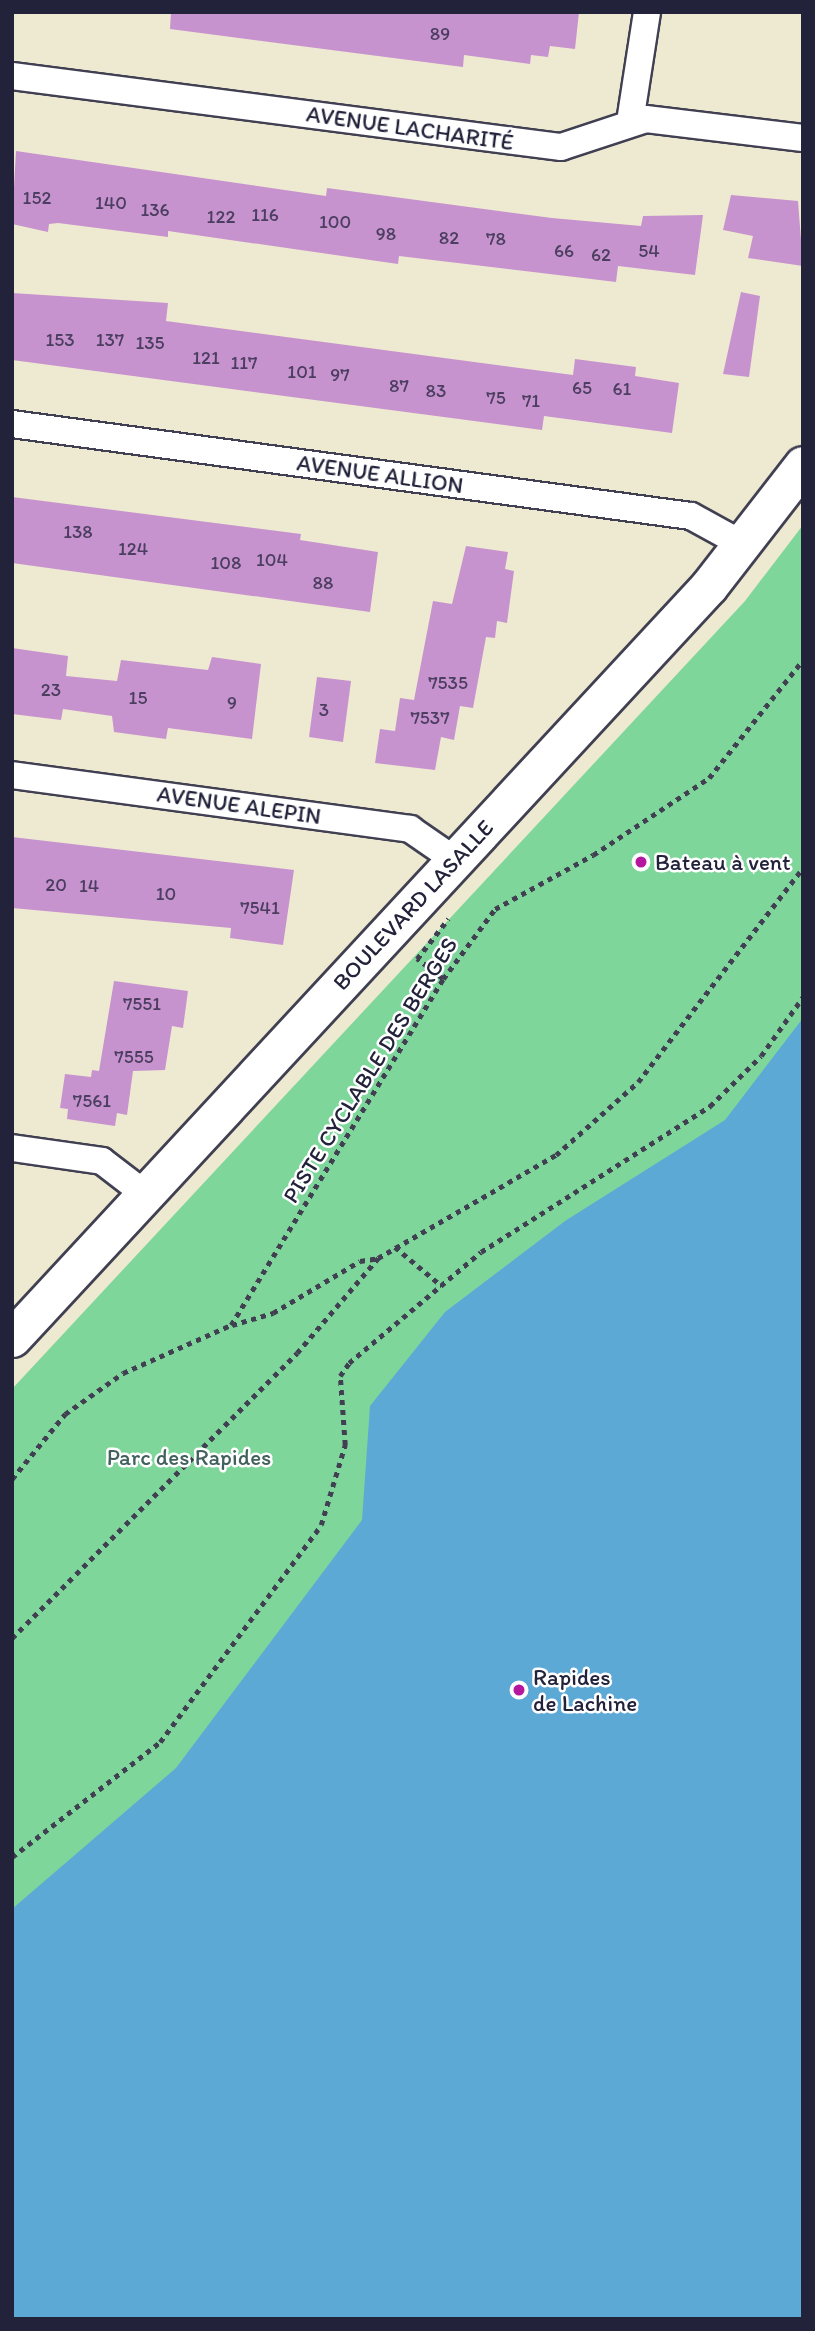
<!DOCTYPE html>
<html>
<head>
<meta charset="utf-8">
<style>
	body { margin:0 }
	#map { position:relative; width:815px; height:2331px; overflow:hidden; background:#eeead1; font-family:Itim,sans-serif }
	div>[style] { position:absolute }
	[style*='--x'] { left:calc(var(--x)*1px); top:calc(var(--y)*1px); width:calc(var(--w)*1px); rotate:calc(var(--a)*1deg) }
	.green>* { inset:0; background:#7ed69b }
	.water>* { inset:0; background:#5da9d6 }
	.building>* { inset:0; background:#c793ce }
	.path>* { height:4.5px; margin-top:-2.25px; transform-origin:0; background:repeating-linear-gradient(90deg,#414052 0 5px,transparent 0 10px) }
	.roads { filter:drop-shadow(2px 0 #414052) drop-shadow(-2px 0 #414052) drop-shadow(0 2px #414052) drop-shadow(0 -2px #414052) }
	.minor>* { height:26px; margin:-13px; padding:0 13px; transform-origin:13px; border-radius:13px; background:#fff }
	.secondary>* { height:37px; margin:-18.5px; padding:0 18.5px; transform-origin:18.5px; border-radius:18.5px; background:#fff }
	.dots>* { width:19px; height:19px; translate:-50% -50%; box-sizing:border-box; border:4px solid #fff; border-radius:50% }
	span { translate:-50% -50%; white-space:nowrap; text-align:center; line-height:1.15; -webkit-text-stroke:5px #fff; paint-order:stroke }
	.number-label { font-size:19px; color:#4b3e60 }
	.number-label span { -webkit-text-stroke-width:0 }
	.street-label { font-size:23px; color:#22223b }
	.poi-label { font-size:23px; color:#22223b }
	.left { translate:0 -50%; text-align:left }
	.park-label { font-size:23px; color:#42615d }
	.frame { position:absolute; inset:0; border:14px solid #22223b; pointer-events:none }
</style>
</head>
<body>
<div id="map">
	<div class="green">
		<div style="clip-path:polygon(803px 525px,803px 2319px,12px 2319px,12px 1389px,745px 601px)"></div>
	</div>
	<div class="water">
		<div style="clip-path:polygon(803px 1018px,803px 2319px,12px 2319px,12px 1909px,176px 1768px,362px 1520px,370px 1406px,445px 1312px,565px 1221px,725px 1120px)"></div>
	</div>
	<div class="building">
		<div style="clip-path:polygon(171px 12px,579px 12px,575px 49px,550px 46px,548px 57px,531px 55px,530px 64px,464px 55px,463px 67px,170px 29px)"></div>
		<div style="clip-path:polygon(16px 151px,326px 196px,327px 188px,552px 218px,641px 226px,643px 216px,703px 215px,695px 275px,618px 266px,616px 282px,399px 256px,398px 264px,168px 231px,168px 237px,58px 223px,49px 224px,48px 232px,12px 224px)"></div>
		<div style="clip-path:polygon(731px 195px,798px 201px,803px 266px,748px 258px,753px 236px,723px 230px)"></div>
		<div style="clip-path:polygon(741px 292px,760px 296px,749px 377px,723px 374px)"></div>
		<div style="clip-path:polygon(12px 293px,168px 303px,166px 321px,573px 375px,575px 359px,636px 367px,635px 376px,679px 383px,672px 433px,544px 416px,542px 430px,12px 360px)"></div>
		<div style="clip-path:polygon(12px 497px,301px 534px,300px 540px,378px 552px,370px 612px,12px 563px)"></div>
		<div style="clip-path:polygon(466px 546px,508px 552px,505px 569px,514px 571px,507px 623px,497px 621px,495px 638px,486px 637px,473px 708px,460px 706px,454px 740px,441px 737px,435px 770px,375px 763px,380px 729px,395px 731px,400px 698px,414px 700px,433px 601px,452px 604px)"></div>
		<div style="clip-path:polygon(12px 648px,68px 656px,66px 676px,117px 681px,121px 660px,208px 670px,212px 657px,261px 664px,252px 739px,168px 728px,166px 739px,114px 732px,112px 716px,63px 709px,61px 720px,12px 714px)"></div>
		<div style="clip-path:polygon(317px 677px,351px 681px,343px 742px,309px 737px)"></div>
		<div style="clip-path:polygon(12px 837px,294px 870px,283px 945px,230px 938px,231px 928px,12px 908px)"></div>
		<div style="clip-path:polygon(114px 981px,188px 991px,183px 1028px,172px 1026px,165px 1070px,133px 1071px,127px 1115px,117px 1113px,115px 1126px,67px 1119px,68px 1109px,60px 1108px,65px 1074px,91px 1077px,92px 1070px,99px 1071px)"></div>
	</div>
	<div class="path">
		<div style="--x:443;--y:979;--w:33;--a:-142"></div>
		<div style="--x:417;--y:959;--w:51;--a:-52.2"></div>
		<div style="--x:395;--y:1247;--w:61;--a:39.7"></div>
		<div style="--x:232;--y:1325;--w:43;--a:-16.3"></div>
		<div style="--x:273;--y:1313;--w:101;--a:-30.9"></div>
		<div style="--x:360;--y:1261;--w:18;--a:-9"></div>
		<div style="--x:12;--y:1479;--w:84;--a:-50.8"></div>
		<div style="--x:65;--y:1414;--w:71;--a:-35.3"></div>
		<div style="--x:123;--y:1373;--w:118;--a:-24"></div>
		<div style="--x:231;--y:1325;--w:406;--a:-58.5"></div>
		<div style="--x:443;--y:979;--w:87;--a:-53.4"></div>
		<div style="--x:495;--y:909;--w:112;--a:-28.9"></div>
		<div style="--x:593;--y:855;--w:139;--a:-33.6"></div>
		<div style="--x:709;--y:778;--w:151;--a:-51.5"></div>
		<div style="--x:12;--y:1638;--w:403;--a:-45"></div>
		<div style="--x:297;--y:1353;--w:125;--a:-49.5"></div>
		<div style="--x:378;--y:1258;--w:206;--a:-30.1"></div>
		<div style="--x:556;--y:1155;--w:110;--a:-41.7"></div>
		<div style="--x:638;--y:1082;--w:270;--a:-52.4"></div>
		<div style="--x:12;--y:1857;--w:187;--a:-37.8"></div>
		<div style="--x:160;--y:1742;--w:270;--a:-53.4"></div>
		<div style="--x:321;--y:1525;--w:84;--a:-73.3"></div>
		<div style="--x:345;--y:1445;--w:69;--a:-94.1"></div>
		<div style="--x:340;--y:1376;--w:16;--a:-55"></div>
		<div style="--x:349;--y:1363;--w:172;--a:-40.1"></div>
		<div style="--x:481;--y:1252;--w:272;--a:-32.5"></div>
		<div style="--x:710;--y:1106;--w:71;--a:-44.4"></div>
		<div style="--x:761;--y:1056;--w:72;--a:-54.6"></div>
	</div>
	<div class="roads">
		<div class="minor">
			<div style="--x:12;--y:76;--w:554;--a:7.37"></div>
			<div style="--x:561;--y:147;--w:89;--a:-18.2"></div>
			<div style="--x:646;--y:119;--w:158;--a:6.9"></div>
			<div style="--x:630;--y:122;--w:111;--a:-81.2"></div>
			<div style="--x:12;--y:424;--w:685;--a:7.72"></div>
			<div style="--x:691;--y:516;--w:58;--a:28.8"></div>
			<div style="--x:12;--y:775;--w:402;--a:7.7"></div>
			<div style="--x:410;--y:829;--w:55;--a:34.6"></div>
			<div style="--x:12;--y:1148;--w:91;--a:8.2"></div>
			<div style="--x:102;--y:1161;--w:54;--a:37.5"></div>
		</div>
		<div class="secondary">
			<div style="--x:12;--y:1338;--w:1025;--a:-47.17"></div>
			<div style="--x:709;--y:586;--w:153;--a:-52.2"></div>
		</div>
	</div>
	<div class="dots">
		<div style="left:641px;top:862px;background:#b5179e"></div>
		<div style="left:519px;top:1690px;background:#b5179e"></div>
	</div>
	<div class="number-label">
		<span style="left:440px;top:34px">89</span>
		<span style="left:37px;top:198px">152</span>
		<span style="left:111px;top:203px">140</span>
		<span style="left:155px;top:210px">136</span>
		<span style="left:265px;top:215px">116</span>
		<span style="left:221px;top:217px">122</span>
		<span style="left:335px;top:222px">100</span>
		<span style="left:386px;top:234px">98</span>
		<span style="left:449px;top:238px">82</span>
		<span style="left:496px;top:239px">78</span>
		<span style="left:564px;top:251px">66</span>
		<span style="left:649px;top:251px">54</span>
		<span style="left:601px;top:255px">62</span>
		<span style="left:60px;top:340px">153</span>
		<span style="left:110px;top:340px">137</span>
		<span style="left:150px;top:343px">135</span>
		<span style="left:206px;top:358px">121</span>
		<span style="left:244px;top:363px">117</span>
		<span style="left:302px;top:372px">101</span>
		<span style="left:340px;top:375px">97</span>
		<span style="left:399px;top:386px">87</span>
		<span style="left:582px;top:388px">65</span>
		<span style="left:622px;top:389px">61</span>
		<span style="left:436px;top:391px">83</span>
		<span style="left:496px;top:398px">75</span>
		<span style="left:531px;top:401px">71</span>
		<span style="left:78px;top:532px">138</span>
		<span style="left:133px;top:549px">124</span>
		<span style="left:272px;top:560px">104</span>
		<span style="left:226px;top:563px">108</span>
		<span style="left:323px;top:583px">88</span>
		<span style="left:448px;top:683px">7535</span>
		<span style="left:51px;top:690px">23</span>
		<span style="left:138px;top:698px">15</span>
		<span style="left:232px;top:703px">9</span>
		<span style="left:324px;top:710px">3</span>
		<span style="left:430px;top:718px">7537</span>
		<span style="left:56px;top:885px">20</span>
		<span style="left:89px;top:886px">14</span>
		<span style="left:166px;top:894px">10</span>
		<span style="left:260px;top:908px">7541</span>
		<span style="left:142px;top:1004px">7551</span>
		<span style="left:134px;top:1057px">7555</span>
		<span style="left:92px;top:1101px">7561</span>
	</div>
	<div class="street-label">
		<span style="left:410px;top:128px;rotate:8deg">AVENUE LACHARITÉ</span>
		<span style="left:380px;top:474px;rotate:8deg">AVENUE ALLION</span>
		<span style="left:239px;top:805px;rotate:8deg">AVENUE ALEPIN</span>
		<span style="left:413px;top:905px;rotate:-47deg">BOULEVARD LASALLE</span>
		<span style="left:370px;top:1070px;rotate:-58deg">PISTE CYCLABLE DES BERGES</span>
	</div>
	<div class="poi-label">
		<span class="left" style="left:655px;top:862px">Bateau à vent</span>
		<span class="left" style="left:533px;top:1690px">Rapides<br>de Lachine</span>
	</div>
	<div class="park-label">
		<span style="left:189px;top:1457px">Parc des Rapides</span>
	</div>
	<div class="frame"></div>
</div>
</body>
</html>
